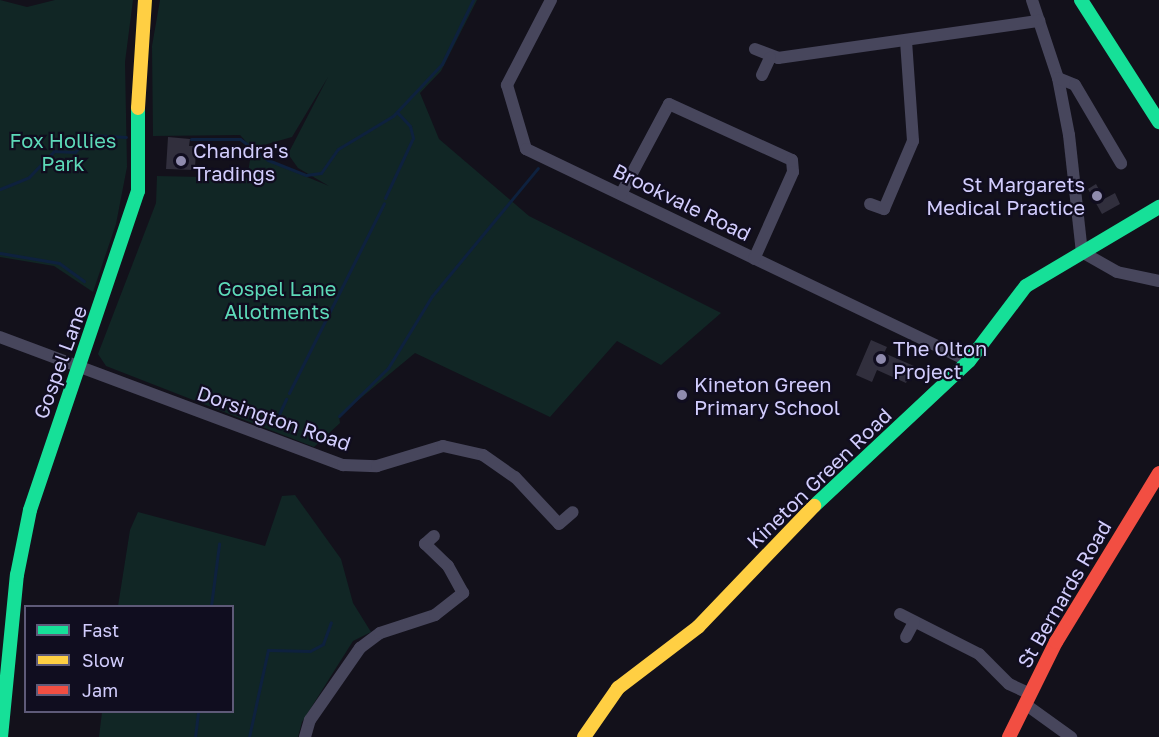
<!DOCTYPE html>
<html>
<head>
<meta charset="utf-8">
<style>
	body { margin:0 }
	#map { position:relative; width:1159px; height:737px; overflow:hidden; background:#13111b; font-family:"Golos Text",sans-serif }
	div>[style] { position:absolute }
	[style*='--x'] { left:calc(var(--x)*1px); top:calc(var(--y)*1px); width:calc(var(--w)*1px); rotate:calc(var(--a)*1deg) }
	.green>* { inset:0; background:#112625 }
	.stream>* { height:3px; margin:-1.5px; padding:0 1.5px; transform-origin:1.5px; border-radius:1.5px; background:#0e213e }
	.building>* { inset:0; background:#312f3d }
	.street>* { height:12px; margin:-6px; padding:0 6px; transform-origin:6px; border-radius:6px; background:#47465c }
	.fast>* { height:14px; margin:-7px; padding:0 7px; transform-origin:7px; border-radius:7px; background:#16e098 }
	.slow>* { height:14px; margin:-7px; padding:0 7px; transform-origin:7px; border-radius:7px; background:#ffcf43 }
	.jam>* { height:14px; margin:-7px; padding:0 7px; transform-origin:7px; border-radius:7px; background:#f24e42 }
	.dots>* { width:16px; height:16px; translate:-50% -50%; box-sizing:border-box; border:3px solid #100d1f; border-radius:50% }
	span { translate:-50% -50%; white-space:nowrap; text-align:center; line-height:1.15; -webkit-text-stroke:4.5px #100d1f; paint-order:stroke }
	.park-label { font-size:20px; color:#5dd9b8 }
	.poi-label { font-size:20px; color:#d2cdfd }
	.left { translate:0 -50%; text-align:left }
	.right { translate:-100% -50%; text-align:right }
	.street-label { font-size:20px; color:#d2cdfd }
	.legend { position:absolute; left:24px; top:605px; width:210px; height:108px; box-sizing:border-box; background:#100d1f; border:2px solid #5e5a78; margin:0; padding:8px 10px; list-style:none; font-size:18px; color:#d2cdfd }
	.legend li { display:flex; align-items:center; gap:12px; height:30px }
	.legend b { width:30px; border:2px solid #5e5a78 }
</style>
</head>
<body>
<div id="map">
	<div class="green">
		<div style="clip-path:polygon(0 0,27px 7px,55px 0,133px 0,125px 62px,127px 167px,116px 224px,93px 292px,54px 266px,0 257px)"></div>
		<div style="clip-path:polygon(evenodd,160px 0,477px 0,441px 71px,420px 93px,439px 139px,529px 216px,721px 313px,661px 365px,617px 341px,550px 417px,415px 353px,339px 416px,340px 423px,314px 447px,106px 366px,98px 354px,156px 203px,157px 176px,247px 178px,252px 148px,240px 135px,153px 136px,152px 46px,160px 0,328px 77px,288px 154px,298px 168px,329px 186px,268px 161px,253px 148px,292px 137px,328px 77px)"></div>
		<div style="clip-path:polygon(295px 495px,341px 559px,353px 603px,371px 632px,353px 641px,302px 722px,298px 737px,99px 737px,102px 712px,232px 712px,232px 606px,118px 606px,130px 530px,138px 512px,265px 546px,282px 496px)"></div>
	</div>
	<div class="stream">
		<div style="--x:191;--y:139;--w:49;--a:0"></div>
		<div style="--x:240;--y:139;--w:35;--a:37"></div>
		<div style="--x:268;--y:160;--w:41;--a:21.5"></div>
		<div style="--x:306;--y:175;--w:15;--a:-8"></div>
		<div style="--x:321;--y:173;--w:29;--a:-55"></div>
		<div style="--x:338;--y:149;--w:64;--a:-31"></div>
		<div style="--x:393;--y:116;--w:71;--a:-46.7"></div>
		<div style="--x:442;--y:64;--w:71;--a:-64.2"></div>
		<div style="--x:0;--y:189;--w:31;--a:-22"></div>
		<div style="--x:29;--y:177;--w:36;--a:-46"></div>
		<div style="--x:54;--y:151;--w:21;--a:3"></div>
		<div style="--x:75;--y:152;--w:23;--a:-49"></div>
		<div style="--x:90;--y:135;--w:36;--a:3"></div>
		<div style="--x:385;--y:198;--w:66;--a:-65"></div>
		<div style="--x:413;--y:138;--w:12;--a:-104"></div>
		<div style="--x:410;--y:126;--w:19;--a:-133"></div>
		<div style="--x:0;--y:253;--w:60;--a:9.6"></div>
		<div style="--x:59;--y:263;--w:31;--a:36"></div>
		<div style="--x:289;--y:393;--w:212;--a:-63.4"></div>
		<div style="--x:339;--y:416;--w:69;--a:-44.4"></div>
		<div style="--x:388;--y:368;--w:84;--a:-58.6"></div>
		<div style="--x:432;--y:296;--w:166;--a:-50.4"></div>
		<div style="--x:274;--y:425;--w:29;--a:-65"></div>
		<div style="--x:211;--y:606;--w:63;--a:-82.6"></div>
		<div style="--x:195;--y:737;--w:25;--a:-83"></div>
		<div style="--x:249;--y:737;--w:89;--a:-77.7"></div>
		<div style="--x:268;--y:650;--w:42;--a:1.4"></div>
		<div style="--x:310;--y:651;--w:15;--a:-28"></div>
		<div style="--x:323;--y:644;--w:23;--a:-70"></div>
	</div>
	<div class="building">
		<div style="clip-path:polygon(168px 137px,190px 139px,189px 146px,196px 146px,195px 170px,166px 169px)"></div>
		<div style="clip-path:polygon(1096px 184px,1104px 199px,1115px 193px,1120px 204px,1102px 214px,1088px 189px)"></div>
		<div style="clip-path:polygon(871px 340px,887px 347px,884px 353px,914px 366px,906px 383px,877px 370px,872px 382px,856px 375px)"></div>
	</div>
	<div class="street">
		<div style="--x:551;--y:0;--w:96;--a:117.4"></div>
		<div style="--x:507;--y:85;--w:67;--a:73.5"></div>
		<div style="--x:526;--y:149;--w:491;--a:25.6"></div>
		<div style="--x:1032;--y:0;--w:82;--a:71.6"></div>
		<div style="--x:1058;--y:78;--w:58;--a:79.1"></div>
		<div style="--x:1069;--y:135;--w:118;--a:83.7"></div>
		<div style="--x:1082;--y:252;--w:40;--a:29.7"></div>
		<div style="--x:1117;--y:272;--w:43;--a:12.1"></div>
		<div style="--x:755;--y:49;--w:25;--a:21"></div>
		<div style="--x:778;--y:58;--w:264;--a:-8.1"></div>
		<div style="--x:762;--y:75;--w:19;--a:-65"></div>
		<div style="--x:1058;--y:78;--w:18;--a:22"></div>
		<div style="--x:1075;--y:85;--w:91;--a:59.5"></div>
		<div style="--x:621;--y:194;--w:102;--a:-61.9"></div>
		<div style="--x:669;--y:104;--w:135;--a:24.5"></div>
		<div style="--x:792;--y:160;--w:12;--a:85"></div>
		<div style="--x:793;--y:172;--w:95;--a:114.1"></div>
		<div style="--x:870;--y:204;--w:15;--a:20"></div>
		<div style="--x:884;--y:209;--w:74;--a:-66.9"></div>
		<div style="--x:913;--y:141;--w:99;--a:-94"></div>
		<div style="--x:0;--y:337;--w:366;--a:20.5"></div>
		<div style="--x:343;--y:465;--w:34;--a:2"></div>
		<div style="--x:377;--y:466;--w:69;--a:-16.9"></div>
		<div style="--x:443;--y:446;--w:41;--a:12.7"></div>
		<div style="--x:483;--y:455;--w:39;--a:35"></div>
		<div style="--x:515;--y:477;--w:64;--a:46.9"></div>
		<div style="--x:559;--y:524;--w:18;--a:-41"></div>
		<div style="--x:900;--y:614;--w:89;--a:26.9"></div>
		<div style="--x:979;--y:654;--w:42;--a:45"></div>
		<div style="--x:1009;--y:684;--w:23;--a:25"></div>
		<div style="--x:906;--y:637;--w:17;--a:-62"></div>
		<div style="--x:1025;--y:704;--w:57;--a:35.7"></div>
		<div style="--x:305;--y:737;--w:18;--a:-74"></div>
		<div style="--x:310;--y:720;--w:88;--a:-55.2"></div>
		<div style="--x:360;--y:648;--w:25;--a:-37"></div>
		<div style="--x:380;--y:633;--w:58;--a:-18.1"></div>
		<div style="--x:435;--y:615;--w:36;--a:-38"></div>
		<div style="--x:463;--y:593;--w:31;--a:-119"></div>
		<div style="--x:448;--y:566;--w:32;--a:-136"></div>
		<div style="--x:425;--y:544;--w:12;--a:-42"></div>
	</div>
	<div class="fast">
		<div style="--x:1081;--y:0;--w:145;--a:57.4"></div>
		<div style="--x:814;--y:506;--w:212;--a:-43.1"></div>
		<div style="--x:969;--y:361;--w:94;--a:-52.8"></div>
		<div style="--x:1026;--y:286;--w:155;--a:-30.7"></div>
		<div style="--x:1;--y:737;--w:163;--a:-84.4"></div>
		<div style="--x:17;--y:575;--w:66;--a:-78.7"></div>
		<div style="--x:30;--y:510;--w:337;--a:-71.3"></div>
		<div style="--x:138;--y:191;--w:83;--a:-90"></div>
	</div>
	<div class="slow">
		<div style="--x:138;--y:108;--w:108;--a:-86.3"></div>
		<div style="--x:584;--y:737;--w:60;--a:-55.2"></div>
		<div style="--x:618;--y:688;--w:101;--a:-37.3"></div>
		<div style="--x:698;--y:627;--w:168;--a:-46.2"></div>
	</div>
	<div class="jam">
		<div style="--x:1009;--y:737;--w:106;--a:-63.7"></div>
		<div style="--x:1056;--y:642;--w:198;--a:-58.6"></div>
	</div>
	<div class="dots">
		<div style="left:181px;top:161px;background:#8f8bae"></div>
		<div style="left:1097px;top:196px;background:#8f8bae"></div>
		<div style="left:881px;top:359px;background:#8f8bae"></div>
		<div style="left:682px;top:395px;background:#8f8bae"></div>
	</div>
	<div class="park-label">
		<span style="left:63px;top:152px">Fox Hollies<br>Park</span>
		<span style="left:277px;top:300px">Gospel Lane<br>Allotments</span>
	</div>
	<div class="poi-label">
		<span class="left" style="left:193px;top:162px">Chandra's<br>Tradings</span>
		<span class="right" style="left:1085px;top:196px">St Margarets<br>Medical Practice</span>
		<span class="left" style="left:893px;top:360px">The Olton<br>Project</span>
		<span class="left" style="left:694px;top:396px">Kineton Green<br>Primary School</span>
	</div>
	<div class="street-label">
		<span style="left:682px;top:202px;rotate:26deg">Brookvale Road</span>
		<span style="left:60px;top:362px;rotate:-70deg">Gospel Lane</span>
		<span style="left:274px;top:418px;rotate:19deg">Dorsington Road</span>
		<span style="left:819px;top:478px;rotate:-44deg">Kineton Green Road</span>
		<span style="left:1064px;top:594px;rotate:-60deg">St Bernards Road</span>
	</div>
	<ul class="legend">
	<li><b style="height:8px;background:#16e098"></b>Fast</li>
	<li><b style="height:8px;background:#ffcf43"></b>Slow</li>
	<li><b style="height:8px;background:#f24e42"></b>Jam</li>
	</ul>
</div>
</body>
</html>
